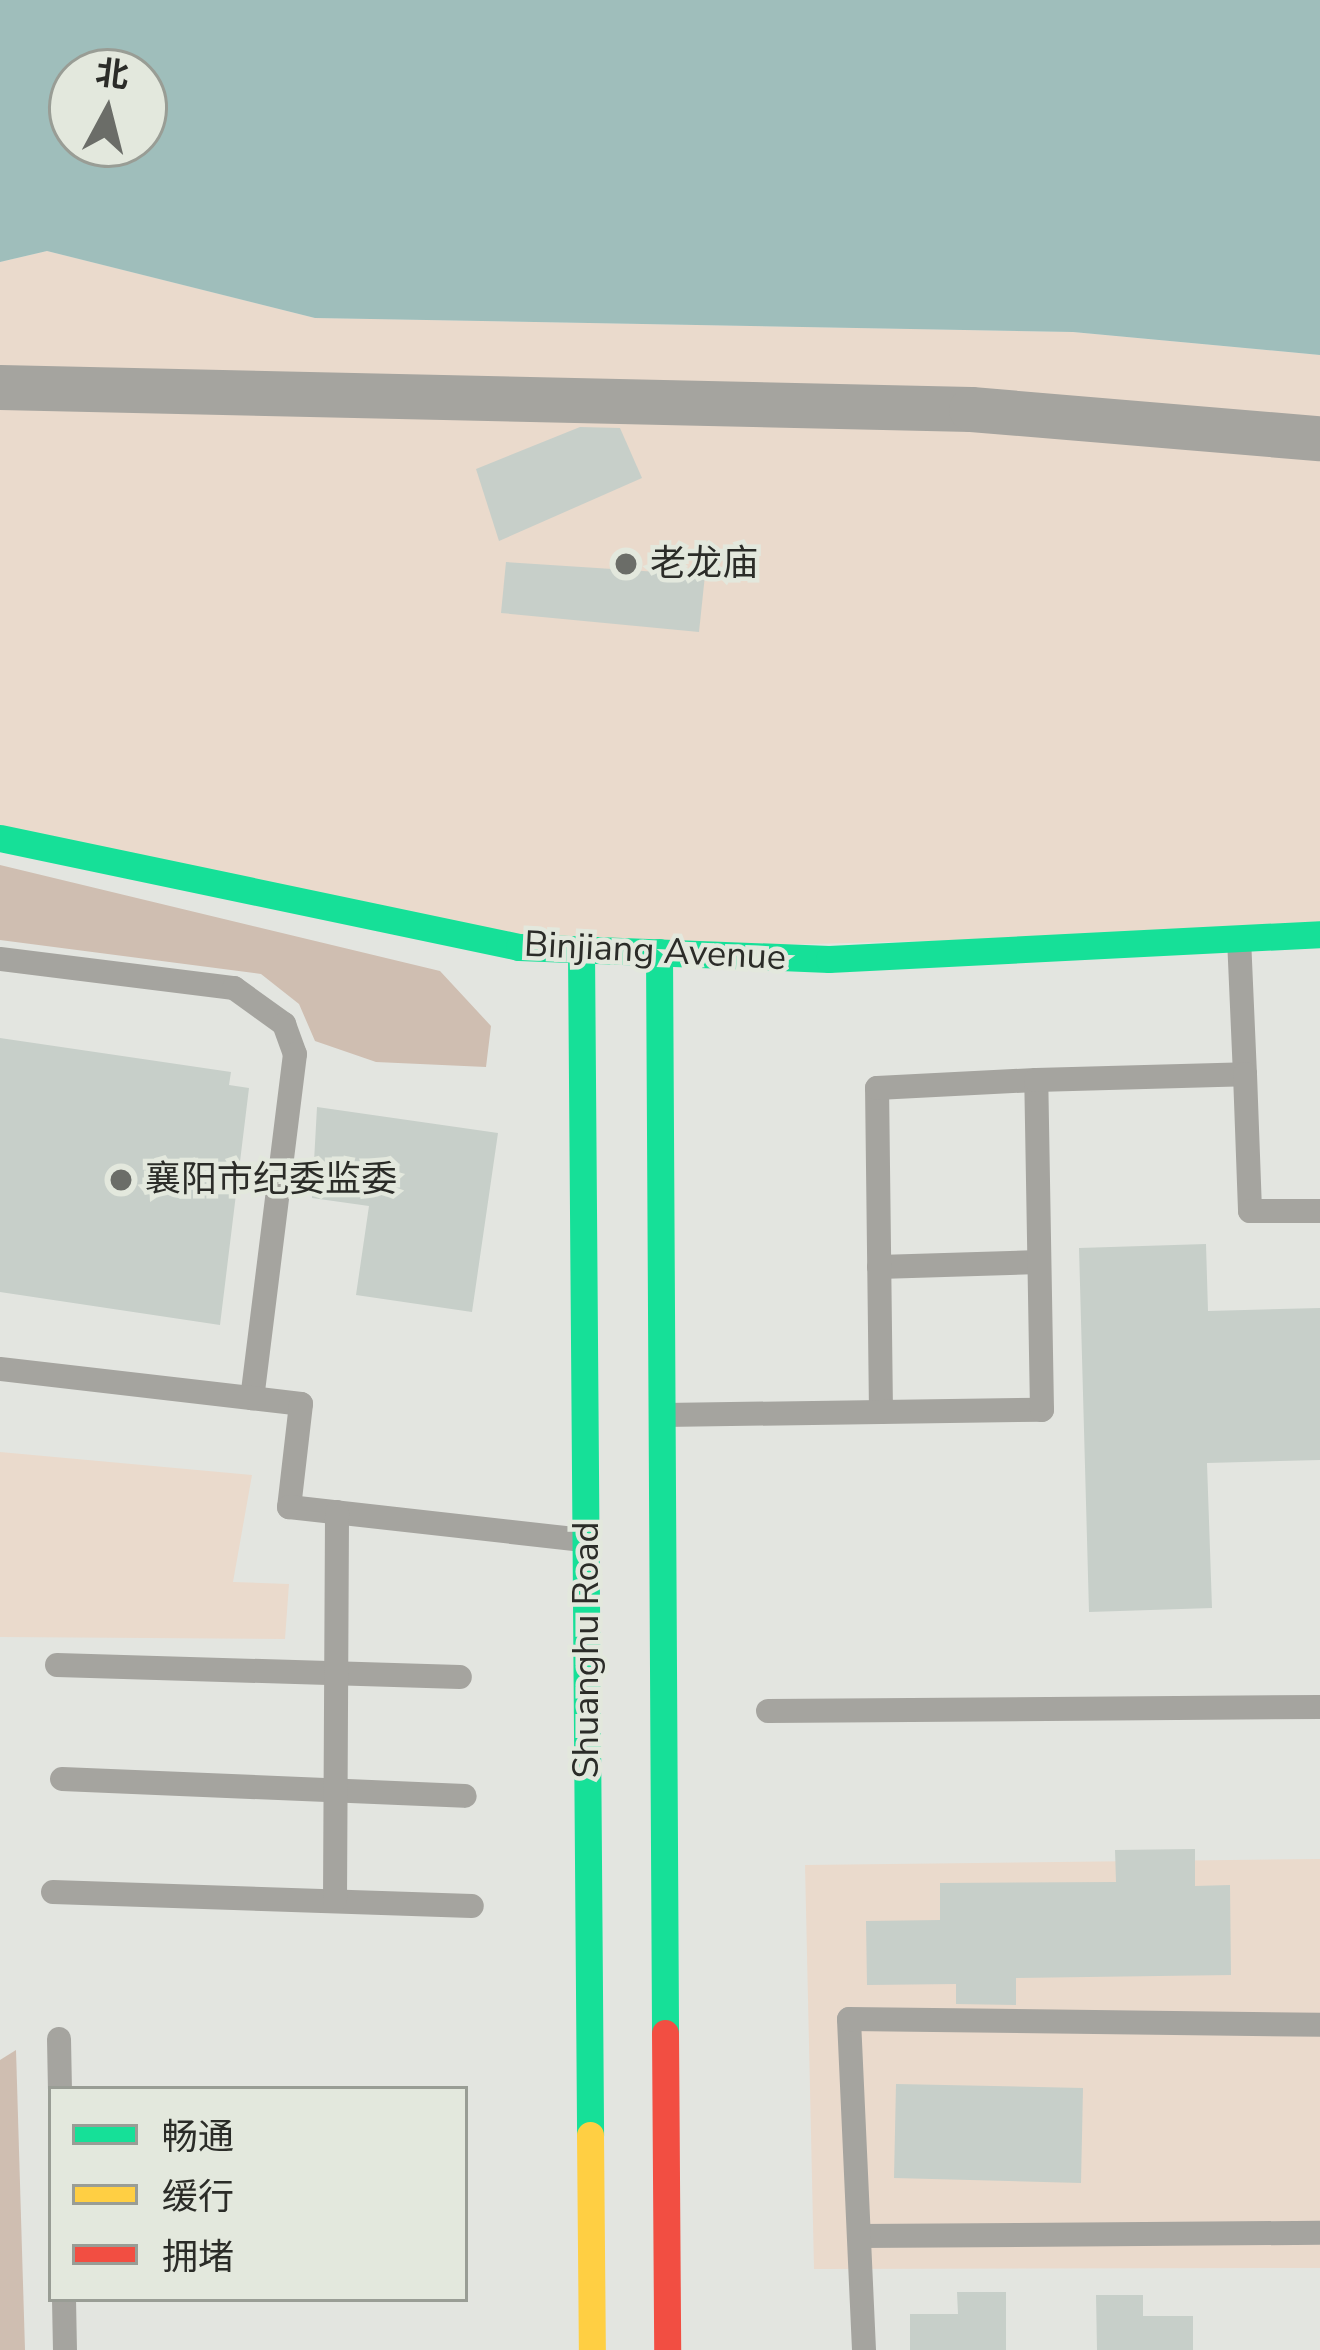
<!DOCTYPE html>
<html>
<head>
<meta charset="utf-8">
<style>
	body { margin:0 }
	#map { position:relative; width:1320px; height:2350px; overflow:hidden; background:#e3e5e0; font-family:"Nunito Sans","Noto Sans SC",sans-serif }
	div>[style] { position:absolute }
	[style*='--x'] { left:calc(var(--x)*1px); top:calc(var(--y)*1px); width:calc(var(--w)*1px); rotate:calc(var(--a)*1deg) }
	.green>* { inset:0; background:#eadacc }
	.forest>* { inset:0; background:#cfbeb1 }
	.water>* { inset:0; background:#9fbebb }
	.building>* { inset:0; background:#c7cfc9 }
	.lane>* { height:24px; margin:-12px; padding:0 12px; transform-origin:12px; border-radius:12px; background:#a5a49f }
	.street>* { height:45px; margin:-22.5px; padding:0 22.5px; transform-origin:22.5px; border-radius:22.5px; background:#a5a49f }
	.fast>* { height:27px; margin:-13.5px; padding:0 13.5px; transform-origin:13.5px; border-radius:13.5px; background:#16e098 }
	.slow>* { height:27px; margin:-13.5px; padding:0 13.5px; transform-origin:13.5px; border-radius:13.5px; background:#ffcf43 }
	.jam>* { height:27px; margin:-13.5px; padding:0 13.5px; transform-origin:13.5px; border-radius:13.5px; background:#f24e42 }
	.dots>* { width:33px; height:33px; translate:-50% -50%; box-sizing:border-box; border:6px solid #e3e8dd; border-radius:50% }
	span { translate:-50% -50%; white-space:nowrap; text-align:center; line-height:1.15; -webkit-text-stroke:9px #e3e8dd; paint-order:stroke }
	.poi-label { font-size:36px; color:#2b2c28 }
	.left { translate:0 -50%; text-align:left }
	.street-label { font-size:36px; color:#2b2c28 }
	.legend { position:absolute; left:48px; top:2086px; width:420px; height:216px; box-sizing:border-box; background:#e3e8dd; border:3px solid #999d95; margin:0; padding:15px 21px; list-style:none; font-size:36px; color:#2b2c28 }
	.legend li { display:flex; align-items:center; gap:24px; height:60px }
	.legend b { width:60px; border:3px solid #999d95 }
	.north { position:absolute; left:48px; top:48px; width:120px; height:120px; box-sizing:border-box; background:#e3e8dd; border:3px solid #999d95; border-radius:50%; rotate:7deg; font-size:33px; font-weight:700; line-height:48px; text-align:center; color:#2b2c28 }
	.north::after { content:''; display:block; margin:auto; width:42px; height:54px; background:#6b6d68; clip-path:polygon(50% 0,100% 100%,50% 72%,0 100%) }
</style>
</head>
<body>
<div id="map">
	<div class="green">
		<div style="clip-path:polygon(47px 251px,315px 318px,1073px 332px,1320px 355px,1320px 931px,581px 950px,0 835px,0 262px)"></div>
		<div style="clip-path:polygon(0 1452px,252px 1475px,233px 1582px,289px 1584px,285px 1639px,0 1637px)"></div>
		<div style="clip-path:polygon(1320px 1859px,1320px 2268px,814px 2269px,805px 1865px)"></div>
	</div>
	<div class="forest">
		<div style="clip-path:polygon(0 865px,440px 971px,491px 1026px,486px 1067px,376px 1062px,315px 1041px,299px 1004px,261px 974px,0 940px)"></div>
		<div style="clip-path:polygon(16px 2050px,25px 2350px,0 2350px,0 2060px)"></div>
	</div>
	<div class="water">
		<div style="clip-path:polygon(evenodd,0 0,1320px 0,1320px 355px,1073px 332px,315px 318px,47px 251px,0 262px,0 0,72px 72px,144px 72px,144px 144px,72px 144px,72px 72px)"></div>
	</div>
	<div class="building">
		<div style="clip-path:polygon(580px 427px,620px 428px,642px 478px,499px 541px,476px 469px)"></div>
		<div style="clip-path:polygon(506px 562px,705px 575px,699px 632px,501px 613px)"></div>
		<div style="clip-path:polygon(0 1038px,231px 1072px,229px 1085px,249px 1088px,220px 1325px,0 1292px)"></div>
		<div style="clip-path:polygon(317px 1107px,498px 1133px,472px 1312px,356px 1295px,369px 1206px,312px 1198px)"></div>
		<div style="clip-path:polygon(1206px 1244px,1208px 1311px,1320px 1308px,1320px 1460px,1207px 1463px,1212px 1608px,1089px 1612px,1079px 1248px)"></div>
		<div style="clip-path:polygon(1195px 1849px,1195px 1886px,1230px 1885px,1231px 1975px,1016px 1978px,1016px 2005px,956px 2004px,956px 1984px,867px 1985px,866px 1921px,940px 1920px,940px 1883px,1116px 1882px,1115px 1850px)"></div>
		<div style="clip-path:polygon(896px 2084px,1083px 2088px,1081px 2183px,894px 2178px)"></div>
		<div style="clip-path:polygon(957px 2292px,1006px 2292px,1006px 2350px,910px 2350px,910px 2314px,958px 2314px)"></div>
		<div style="clip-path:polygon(1096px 2295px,1143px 2295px,1143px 2316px,1193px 2316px,1193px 2350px,1097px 2350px)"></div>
	</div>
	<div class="lane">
		<div style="--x:1239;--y:938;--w:136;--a:87.5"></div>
		<div style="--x:0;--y:959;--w:236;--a:7.1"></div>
		<div style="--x:234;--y:988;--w:62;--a:35.8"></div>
		<div style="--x:284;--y:1024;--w:32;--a:70"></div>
		<div style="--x:295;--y:1054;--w:347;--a:97.1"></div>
		<div style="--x:879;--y:1267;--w:160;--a:-1.8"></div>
		<div style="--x:0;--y:1369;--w:303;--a:6.6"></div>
		<div style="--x:301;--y:1404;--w:104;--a:96.6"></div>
		<div style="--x:289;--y:1507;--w:296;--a:6.4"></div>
		<div style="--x:881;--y:1412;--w:324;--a:-90.7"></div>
		<div style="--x:877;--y:1088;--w:159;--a:-2.9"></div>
		<div style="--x:664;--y:1415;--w:378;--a:-0.8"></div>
		<div style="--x:1042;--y:1410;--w:330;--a:-91"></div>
		<div style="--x:1036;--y:1080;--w:209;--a:-1.6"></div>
		<div style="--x:1245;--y:1074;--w:137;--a:87.9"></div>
		<div style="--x:1250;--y:1211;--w:70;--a:0"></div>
		<div style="--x:57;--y:1665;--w:403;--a:1.7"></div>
		<div style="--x:768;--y:1711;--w:552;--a:-0.42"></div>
		<div style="--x:62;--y:1779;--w:403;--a:2.4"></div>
		<div style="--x:53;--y:1892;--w:419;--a:1.9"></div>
		<div style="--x:335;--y:1900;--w:388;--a:-89.7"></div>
		<div style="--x:59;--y:2039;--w:50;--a:88.9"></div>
		<div style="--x:859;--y:2236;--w:461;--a:-0.4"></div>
		<div style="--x:64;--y:2299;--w:51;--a:88.9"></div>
		<div style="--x:864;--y:2350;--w:331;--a:-92.6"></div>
		<div style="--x:849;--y:2019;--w:471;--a:0.7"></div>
	</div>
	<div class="street">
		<div style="--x:0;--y:387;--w:971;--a:1.3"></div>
		<div style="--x:971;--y:409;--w:350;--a:4.8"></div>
	</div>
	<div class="fast">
		<div style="--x:0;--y:838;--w:530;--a:11.86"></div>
		<div style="--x:519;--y:947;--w:310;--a:2.2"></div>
		<div style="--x:829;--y:959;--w:492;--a:-2.9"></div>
		<div style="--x:581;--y:950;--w:1185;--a:89.56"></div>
		<div style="--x:659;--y:952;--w:1081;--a:89.68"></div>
	</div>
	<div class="slow">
		<div style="--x:590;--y:2135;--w:215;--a:89.5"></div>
	</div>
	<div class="jam">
		<div style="--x:665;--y:2033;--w:317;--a:89.6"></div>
	</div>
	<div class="dots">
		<div style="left:626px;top:564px;background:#6b6d68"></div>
		<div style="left:121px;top:1180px;background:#6b6d68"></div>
	</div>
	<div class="poi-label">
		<span class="left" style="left:650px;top:564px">老龙庙</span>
		<span class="left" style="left:145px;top:1180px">襄阳市纪委监委</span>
	</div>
	<div class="street-label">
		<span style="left:655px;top:951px;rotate:3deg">Binjiang Avenue</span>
		<span style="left:587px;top:1650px;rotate:-90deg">Shuanghu Road</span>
	</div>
	<ul class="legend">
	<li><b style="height:15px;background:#16e098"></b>畅通</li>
	<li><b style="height:15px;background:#ffcf43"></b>缓行</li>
	<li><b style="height:15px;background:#f24e42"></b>拥堵</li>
	</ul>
	<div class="north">北</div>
</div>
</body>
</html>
